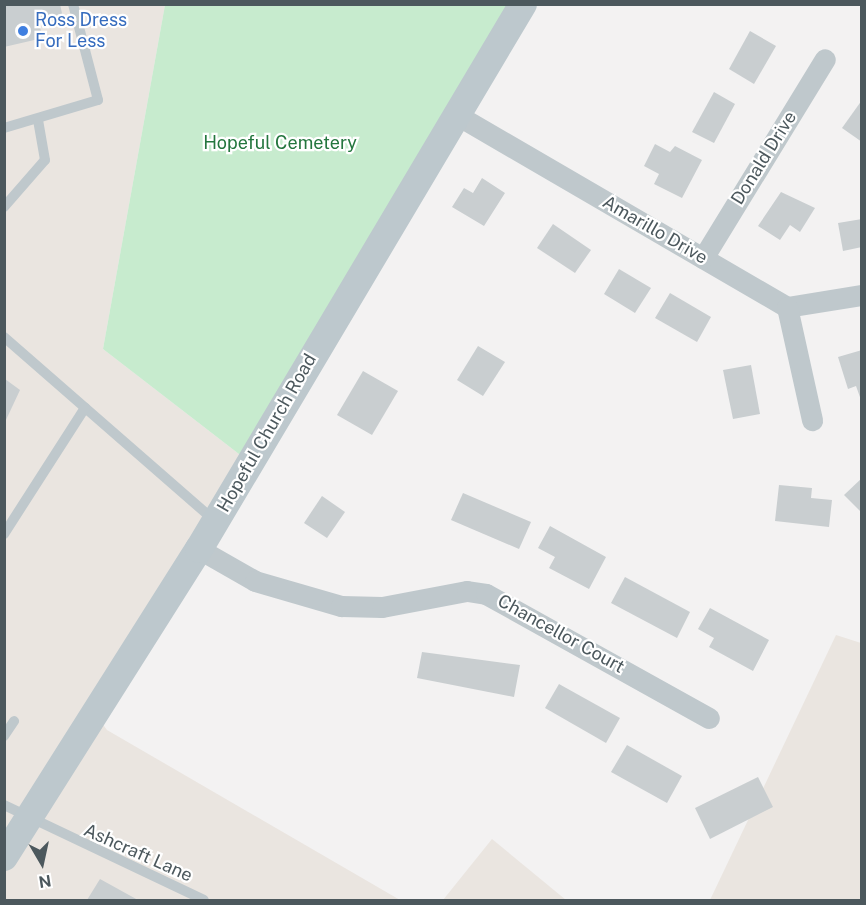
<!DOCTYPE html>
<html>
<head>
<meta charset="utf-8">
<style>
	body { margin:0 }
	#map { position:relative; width:866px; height:905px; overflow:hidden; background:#f3f2f2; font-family:"Public Sans",sans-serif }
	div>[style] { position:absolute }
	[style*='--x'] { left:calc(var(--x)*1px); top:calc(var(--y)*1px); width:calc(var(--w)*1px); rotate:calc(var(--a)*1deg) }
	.commercial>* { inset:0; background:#eae5e0 }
	.green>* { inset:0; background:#c7ebce }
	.building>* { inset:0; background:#c9ced0 }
	.service>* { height:10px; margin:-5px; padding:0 5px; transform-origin:5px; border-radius:5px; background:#bfc8cc }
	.minor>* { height:21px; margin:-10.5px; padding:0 10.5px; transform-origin:10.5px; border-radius:10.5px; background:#bfc8cc }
	.secondary>* { height:28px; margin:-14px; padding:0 14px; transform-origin:14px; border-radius:14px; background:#bdc8cd }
	.dots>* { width:16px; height:16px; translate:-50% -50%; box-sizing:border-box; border:3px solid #fff; border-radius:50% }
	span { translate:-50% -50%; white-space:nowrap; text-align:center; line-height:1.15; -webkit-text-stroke:4.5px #fff; paint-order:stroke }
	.shop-label { font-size:18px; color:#366cbe }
	.left { translate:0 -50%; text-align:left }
	.park-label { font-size:18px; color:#24763e }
	.street-label { font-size:18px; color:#4c585d }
	.frame { position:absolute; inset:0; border:6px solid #4c585d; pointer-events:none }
	.north { position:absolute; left:12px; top:833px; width:60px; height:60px; -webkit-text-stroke:4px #fff; paint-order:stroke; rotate:171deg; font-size:16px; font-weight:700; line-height:24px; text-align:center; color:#4c585d }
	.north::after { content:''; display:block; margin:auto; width:21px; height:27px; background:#4c585d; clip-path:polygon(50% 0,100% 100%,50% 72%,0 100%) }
</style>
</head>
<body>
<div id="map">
	<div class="commercial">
		<div style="clip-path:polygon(4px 5px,165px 5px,103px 349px,248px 461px,93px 711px,107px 730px,400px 900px,5px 900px)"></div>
		<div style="clip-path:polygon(836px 635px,861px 643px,861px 900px,710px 900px)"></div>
		<div style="clip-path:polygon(492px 839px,566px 900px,443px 900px)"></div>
	</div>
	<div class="green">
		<div style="clip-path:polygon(165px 5px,523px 5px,248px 461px,103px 349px)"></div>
	</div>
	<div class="building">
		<div style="clip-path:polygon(4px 4px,60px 4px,63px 18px,39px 24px,43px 38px,4px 47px)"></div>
		<div style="clip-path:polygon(750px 31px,776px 46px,754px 84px,729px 69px)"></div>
		<div style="clip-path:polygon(714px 92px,735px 104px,714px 143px,692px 132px)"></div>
		<div style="clip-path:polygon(862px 100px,862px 142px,842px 128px)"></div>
		<div style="clip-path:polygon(655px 144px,670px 152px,675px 146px,702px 160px,682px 198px,654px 184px,659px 174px,644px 166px)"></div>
		<div style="clip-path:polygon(482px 178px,505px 193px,484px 226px,452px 207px,464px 188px,473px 193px)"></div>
		<div style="clip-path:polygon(781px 192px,815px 208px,800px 232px,790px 225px,780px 240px,758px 226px)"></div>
		<div style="clip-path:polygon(862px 219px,862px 247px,843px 251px,838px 223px)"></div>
		<div style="clip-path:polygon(553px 224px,591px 250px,575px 273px,537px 248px)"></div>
		<div style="clip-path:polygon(619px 269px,651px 288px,635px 313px,604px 294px)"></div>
		<div style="clip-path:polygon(670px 293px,711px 317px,697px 342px,655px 318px)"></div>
		<div style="clip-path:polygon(478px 346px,505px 362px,483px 396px,457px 380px)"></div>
		<div style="clip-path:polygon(862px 350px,862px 400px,861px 400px,856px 386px,848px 389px,838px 357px)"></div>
		<div style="clip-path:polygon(751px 365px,760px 414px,733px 419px,723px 370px)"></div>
		<div style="clip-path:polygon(363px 371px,398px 391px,372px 435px,337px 415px)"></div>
		<div style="clip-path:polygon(5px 379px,20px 390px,5px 422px)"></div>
		<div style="clip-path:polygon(862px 478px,862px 510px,860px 511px,844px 495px)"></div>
		<div style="clip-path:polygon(779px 485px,812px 488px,811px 498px,832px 500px,829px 527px,775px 521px)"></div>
		<div style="clip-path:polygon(463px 493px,531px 522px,519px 549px,451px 520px)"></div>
		<div style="clip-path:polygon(322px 496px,345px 512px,327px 538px,304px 523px)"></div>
		<div style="clip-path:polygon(550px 526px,606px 557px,589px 589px,549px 568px,555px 557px,538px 548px)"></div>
		<div style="clip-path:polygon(625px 577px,690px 612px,677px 638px,611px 603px)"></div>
		<div style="clip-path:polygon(710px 608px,769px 640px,753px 671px,709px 647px,714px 638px,698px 629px)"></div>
		<div style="clip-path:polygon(422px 652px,520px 665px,514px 697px,417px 678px)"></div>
		<div style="clip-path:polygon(559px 684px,620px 718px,606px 743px,545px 708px)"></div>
		<div style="clip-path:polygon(627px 745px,682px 776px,667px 803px,611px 772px)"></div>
		<div style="clip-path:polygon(758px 777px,773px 807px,710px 839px,695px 808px)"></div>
		<div style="clip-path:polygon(100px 879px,138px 900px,87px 900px)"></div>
	</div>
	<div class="service">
		<div style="--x:4;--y:128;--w:98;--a:-16.6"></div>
		<div style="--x:98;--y:100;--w:99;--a:-104.6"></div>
		<div style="--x:4;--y:207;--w:62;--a:-48.9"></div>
		<div style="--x:45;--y:160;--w:41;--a:-99.9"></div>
		<div style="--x:4;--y:337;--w:280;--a:41.1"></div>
		<div style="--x:4;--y:534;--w:150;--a:-57.3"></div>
		<div style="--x:4;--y:736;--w:18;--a:-56"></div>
		<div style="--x:4;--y:805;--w:221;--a:25.4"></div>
	</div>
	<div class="minor">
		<div style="--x:457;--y:115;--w:382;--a:30.2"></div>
		<div style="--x:787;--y:307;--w:76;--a:-9.1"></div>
		<div style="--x:703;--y:258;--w:233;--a:-58.5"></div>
		<div style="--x:787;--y:307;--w:116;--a:77.5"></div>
		<div style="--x:199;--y:549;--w:64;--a:29.7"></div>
		<div style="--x:255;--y:581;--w:90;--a:16.2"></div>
		<div style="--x:341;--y:606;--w:41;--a:1.4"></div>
		<div style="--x:382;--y:607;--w:86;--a:-10.7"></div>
		<div style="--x:467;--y:591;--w:19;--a:9"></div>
		<div style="--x:486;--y:594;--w:255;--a:29.1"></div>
	</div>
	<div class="secondary">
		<div style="--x:4;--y:857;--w:365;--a:-57.7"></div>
		<div style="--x:199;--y:549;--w:634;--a:-59.27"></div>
	</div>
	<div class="dots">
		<div style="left:23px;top:31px;background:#3f7fe0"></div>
	</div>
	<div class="shop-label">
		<span class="left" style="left:35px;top:31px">Ross Dress<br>For Less</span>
	</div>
	<div class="park-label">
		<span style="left:280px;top:143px">Hopeful Cemetery</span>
	</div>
	<div class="street-label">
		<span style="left:764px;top:158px;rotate:-58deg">Donald Drive</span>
		<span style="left:655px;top:230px;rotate:30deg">Amarillo Drive</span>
		<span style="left:267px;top:433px;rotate:-60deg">Hopeful Church Road</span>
		<span style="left:561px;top:634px;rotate:29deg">Chancellor Court</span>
		<span style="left:138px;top:853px;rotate:24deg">Ashcraft Lane</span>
	</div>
	<div class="frame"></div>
	<div class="north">N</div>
</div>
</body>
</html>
